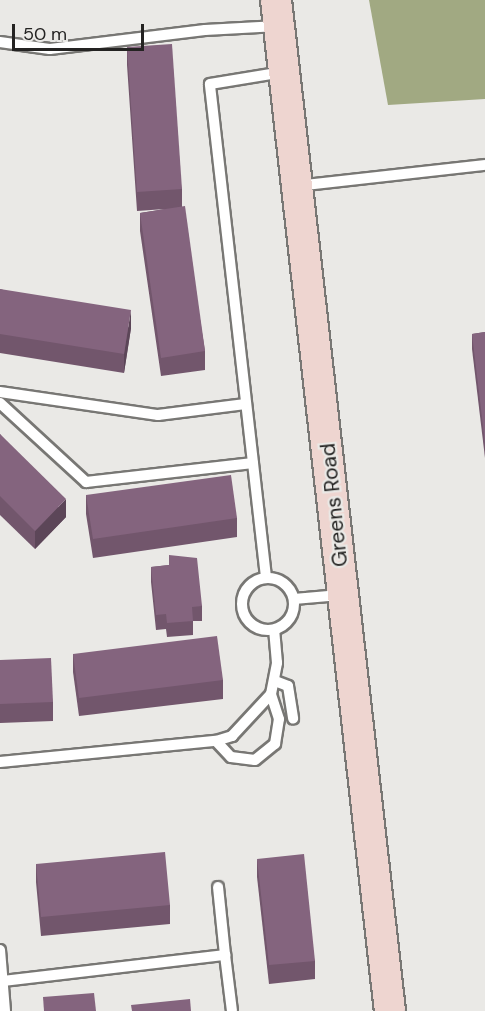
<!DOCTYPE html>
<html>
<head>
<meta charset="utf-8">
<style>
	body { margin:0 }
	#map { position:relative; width:485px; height:1011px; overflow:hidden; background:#eae9e6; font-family:"DM Sans",sans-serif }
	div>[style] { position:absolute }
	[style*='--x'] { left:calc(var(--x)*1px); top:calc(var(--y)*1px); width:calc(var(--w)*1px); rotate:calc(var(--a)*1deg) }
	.forest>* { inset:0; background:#a1a982 }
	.roads { filter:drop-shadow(2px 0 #787774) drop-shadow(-2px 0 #787774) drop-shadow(0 2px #787774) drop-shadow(0 -2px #787774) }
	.lane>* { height:10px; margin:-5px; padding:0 5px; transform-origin:5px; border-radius:5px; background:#fff }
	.lane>.ring { margin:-5px; padding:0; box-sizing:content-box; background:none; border:10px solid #fff; border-radius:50% }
	.secondary>* { height:30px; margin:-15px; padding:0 15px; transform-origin:15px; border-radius:15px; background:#eed5d0 }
	.wall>* { inset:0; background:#72566c }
	.shaded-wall>* { inset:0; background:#5c4658 }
	.building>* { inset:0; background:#84647e }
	span { translate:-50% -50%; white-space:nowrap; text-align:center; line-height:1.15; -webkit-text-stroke:4.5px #eae9e6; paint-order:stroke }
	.street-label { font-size:21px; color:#242322 }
	.scale { position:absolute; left:12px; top:24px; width:132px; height:27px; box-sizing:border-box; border:3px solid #242322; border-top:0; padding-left:8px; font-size:18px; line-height:21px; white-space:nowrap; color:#242322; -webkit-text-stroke:4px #eae9e6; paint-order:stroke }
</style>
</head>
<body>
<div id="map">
	<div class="forest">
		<div style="clip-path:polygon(369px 0,485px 0,485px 99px,388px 105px)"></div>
	</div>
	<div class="roads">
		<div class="lane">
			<div style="--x:0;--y:42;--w:50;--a:8"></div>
			<div style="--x:50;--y:49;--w:156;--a:-7"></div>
			<div style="--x:205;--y:30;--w:73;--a:-3.1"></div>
			<div style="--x:297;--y:186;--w:189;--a:-6.4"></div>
			<div style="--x:0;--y:392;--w:160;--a:8.3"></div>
			<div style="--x:158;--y:415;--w:88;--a:-7.2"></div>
			<div style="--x:0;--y:403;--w:117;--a:42.6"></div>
			<div style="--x:86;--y:482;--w:168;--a:-6.5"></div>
			<div style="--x:266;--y:577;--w:496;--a:-96.5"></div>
			<div style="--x:210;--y:84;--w:74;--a:-9.3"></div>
			<div class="ring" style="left:242px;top:578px;width:42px;height:42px"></div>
			<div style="--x:294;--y:599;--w:46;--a:-5"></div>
			<div style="--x:275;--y:681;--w:14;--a:21"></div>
			<div style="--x:288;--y:686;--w:33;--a:81"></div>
			<div style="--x:216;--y:741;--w:22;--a:47"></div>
			<div style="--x:231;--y:757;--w:24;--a:7"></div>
			<div style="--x:255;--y:760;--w:26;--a:-39"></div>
			<div style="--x:275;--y:744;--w:25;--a:-81"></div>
			<div style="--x:279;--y:719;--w:26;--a:-108"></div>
			<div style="--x:0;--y:762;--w:217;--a:-5.6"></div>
			<div style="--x:216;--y:741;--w:17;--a:-17"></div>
			<div style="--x:232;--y:736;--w:57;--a:-47.1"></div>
			<div style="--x:271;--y:694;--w:32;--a:-79"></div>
			<div style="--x:277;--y:663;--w:33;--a:-95"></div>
			<div style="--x:218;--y:887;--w:68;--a:84.1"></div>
			<div style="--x:0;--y:950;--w:61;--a:85.3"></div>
			<div style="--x:3;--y:981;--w:224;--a:-6.7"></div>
			<div style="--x:225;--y:955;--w:56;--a:82.9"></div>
		</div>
		<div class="secondary">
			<div style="--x:276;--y:0;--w:1017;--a:83.57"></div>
		</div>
	</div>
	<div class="wall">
		<div style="clip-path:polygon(127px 47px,182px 189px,182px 206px,205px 351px,205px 370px,161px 376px,140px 231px,140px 213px,165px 209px,137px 211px,127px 65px)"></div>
		<div style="clip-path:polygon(0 289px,131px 328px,124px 373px,0 353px)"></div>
		<div style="clip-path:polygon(485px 332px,485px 458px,472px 349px,472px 334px)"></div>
		<div style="clip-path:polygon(0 434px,66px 517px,35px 549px,0 515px)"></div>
		<div style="clip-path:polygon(86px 495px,237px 518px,237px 537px,93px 558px,86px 514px)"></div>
		<div style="clip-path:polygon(169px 555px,202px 606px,202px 621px,193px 621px,193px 635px,167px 637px,166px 629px,156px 630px,151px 582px,151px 567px,169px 565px)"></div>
		<div style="clip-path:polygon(73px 654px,223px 680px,223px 699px,79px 716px,73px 672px)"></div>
		<div style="clip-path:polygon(0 660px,53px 702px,53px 721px,0 723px)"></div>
		<div style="clip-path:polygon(257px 859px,315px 961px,315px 979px,269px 984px,257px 877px)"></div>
		<div style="clip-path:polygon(36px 864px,170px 905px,170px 924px,41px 936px,36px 882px)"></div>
	</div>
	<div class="shaded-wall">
		<div style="clip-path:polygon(131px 310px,131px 328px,124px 373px,124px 354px)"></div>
		<div style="clip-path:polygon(66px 499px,66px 517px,35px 549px,35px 531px)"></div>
	</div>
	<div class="building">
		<div style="clip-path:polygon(172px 44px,182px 189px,137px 192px,127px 47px)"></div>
		<div style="clip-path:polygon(185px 206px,205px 351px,161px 358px,140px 213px)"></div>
		<div style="clip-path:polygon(0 289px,131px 310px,124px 354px,0 334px)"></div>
		<div style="clip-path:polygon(485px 332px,485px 443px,472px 334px)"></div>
		<div style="clip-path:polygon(0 434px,66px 499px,35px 531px,0 496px)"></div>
		<div style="clip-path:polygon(231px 475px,237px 518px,93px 539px,86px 495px)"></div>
		<div style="clip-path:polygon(169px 555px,197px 558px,202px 606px,192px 607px,193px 621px,167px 623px,166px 614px,156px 615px,151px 567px,169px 565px)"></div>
		<div style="clip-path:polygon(217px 636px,223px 680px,79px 698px,73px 654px)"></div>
		<div style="clip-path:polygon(51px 658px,53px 702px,0 704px,0 660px)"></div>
		<div style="clip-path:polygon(165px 852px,170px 905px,41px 917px,36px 864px)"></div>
		<div style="clip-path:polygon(304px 854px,315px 961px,269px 965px,257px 859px)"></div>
		<div style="clip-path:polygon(94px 993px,96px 1011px,44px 1011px,43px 997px)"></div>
		<div style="clip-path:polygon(190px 999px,191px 1011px,132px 1011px,131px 1005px)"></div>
	</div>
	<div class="street-label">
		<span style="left:334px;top:505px;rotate:-96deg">Greens Road</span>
	</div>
	<div class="scale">50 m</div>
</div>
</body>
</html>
